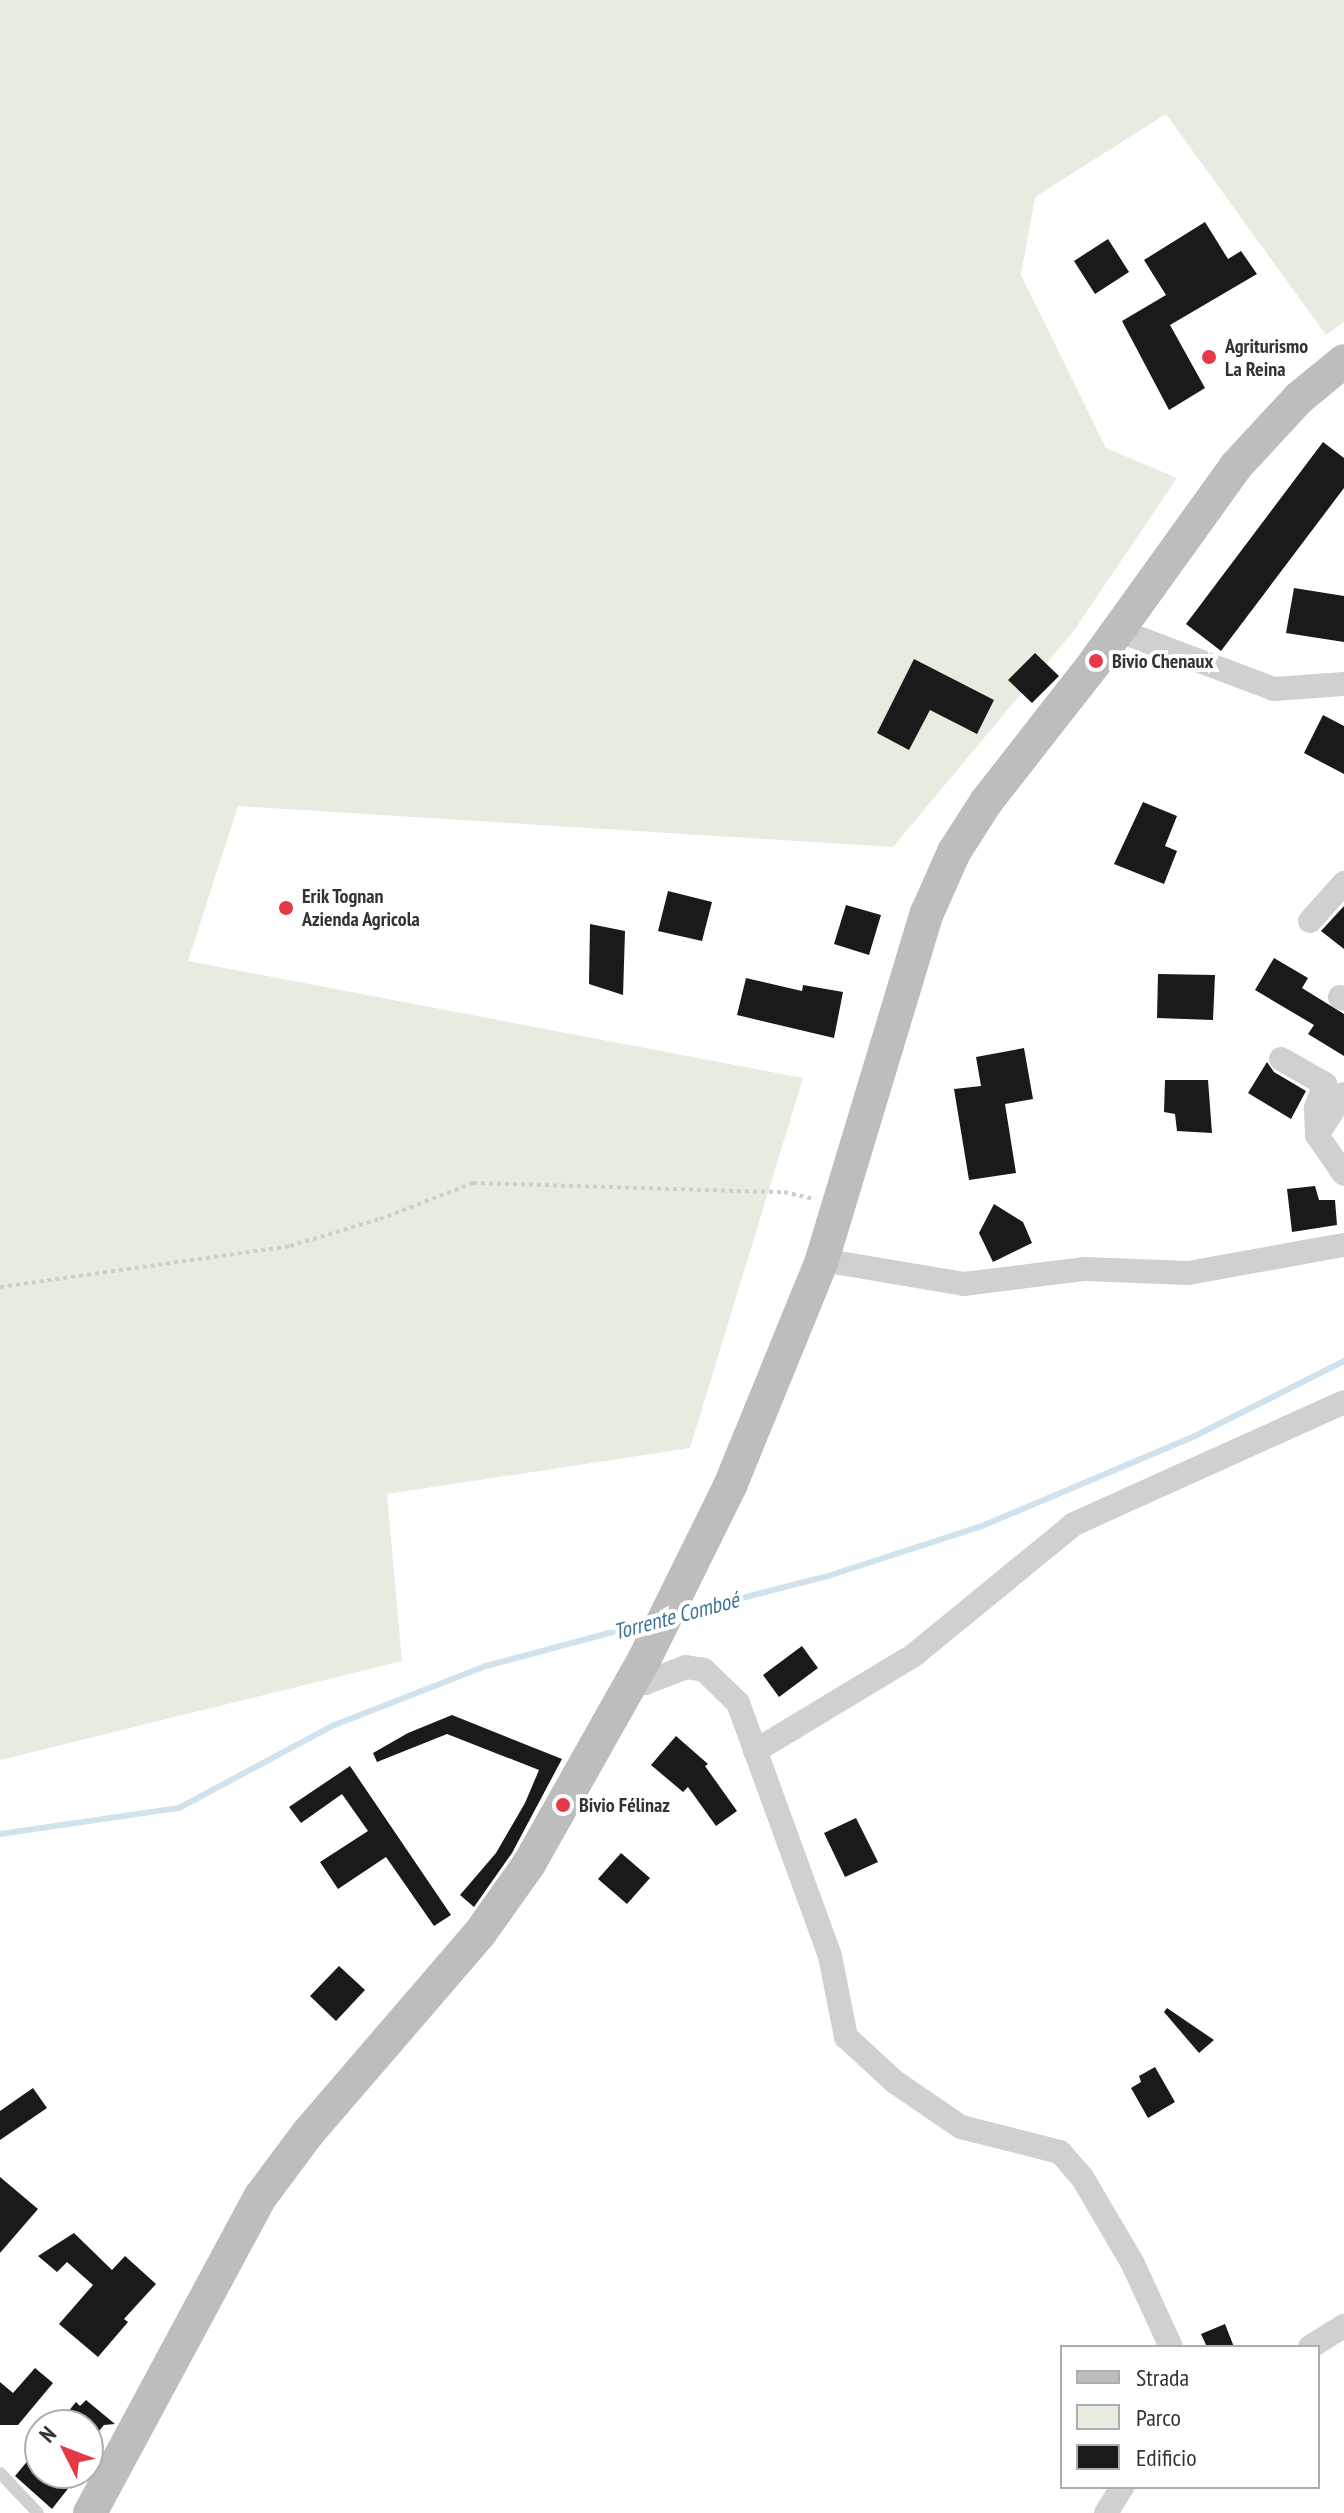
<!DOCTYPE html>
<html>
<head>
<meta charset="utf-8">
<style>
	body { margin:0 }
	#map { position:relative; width:1344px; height:2513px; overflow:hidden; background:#fff; font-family:"PT Sans Narrow",sans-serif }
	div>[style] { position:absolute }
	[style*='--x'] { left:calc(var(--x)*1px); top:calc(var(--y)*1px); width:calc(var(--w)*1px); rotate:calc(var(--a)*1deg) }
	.green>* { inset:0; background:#e6ecdf }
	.stream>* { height:6px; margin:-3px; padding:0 3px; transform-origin:3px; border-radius:3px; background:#cfe2ee }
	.building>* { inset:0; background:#1a1a1a }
	.path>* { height:4px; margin-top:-2px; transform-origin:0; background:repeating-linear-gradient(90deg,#cdcdcd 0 4px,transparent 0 8px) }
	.service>* { height:12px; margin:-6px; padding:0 6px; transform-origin:6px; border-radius:6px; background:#d0d0d0 }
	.minor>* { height:24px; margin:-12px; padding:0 12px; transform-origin:12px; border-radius:12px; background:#d0d0d0 }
	.secondary>* { height:34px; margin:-17px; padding:0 17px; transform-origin:17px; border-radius:17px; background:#bdbdbd }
	.dots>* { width:22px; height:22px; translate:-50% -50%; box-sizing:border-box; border:4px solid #fff; border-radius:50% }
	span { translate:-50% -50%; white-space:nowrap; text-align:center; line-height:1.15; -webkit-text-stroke:8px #fff; paint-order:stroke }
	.poi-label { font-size:20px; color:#333; font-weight:700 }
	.left { translate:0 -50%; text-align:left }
	.water-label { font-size:22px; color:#3f7597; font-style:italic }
	.legend { position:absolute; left:1060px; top:2345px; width:260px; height:144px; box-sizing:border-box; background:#fff; border:2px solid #adadad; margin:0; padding:10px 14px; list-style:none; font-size:24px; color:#333 }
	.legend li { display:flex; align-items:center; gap:16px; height:40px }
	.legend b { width:40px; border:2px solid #adadad }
	.north { position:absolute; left:24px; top:2409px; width:80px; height:80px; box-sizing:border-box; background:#fff; border:2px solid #adadad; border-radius:50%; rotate:312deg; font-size:22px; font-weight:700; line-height:32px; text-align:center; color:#333 }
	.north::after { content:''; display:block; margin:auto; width:28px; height:36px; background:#e63946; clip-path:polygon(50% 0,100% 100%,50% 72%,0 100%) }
</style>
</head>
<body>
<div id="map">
	<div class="green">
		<div style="clip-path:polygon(0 0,1344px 0,1344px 322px,1326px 335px,1166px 114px,1035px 197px,1021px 275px,1106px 448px,1177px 478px,1075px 629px,893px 847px,238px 806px,188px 961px,803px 1078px,690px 1448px,387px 1494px,402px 1661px,0 1760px)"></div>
	</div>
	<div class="stream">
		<div style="--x:680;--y:1614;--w:153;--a:-14.4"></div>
		<div style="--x:828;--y:1576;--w:162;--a:-18"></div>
		<div style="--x:982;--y:1526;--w:231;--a:-22.9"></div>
		<div style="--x:1195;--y:1436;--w:167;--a:-26.7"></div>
		<div style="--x:0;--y:1834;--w:181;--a:-8.3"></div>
		<div style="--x:179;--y:1808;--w:174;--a:-28.2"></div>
		<div style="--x:332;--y:1726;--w:165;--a:-21.3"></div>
		<div style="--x:486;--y:1666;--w:170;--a:-15"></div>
	</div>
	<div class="building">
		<div style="clip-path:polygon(1205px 222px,1228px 259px,1241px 251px,1257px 274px,1170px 325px,1205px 388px,1169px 410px,1122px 321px,1166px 295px,1144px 260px)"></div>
		<div style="clip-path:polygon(1108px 239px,1129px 272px,1095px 294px,1074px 261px)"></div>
		<div style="clip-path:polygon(1323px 442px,1344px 458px,1344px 488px,1221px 651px,1186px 624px)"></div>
		<div style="clip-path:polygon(1294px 588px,1344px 596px,1344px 642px,1286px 633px)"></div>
		<div style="clip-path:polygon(1035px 653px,1059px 676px,1032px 703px,1008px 680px)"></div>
		<div style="clip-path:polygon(914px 659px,994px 700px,977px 734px,930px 710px,909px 750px,877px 733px)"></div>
		<div style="clip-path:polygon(1323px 715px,1344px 726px,1344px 774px,1304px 753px)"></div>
		<div style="clip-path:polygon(1143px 802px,1177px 816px,1165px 846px,1177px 851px,1164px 884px,1114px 864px)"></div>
		<div style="clip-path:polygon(668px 891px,712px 902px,702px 941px,658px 931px)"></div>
		<div style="clip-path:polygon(846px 905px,881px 915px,869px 955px,834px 944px)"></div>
		<div style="clip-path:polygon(1344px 906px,1344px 949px,1321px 931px)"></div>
		<div style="clip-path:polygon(590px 924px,625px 931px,623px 995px,589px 984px)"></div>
		<div style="clip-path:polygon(1274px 958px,1308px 978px,1302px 988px,1344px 1014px,1344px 1056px,1308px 1034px,1314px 1025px,1255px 990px)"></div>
		<div style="clip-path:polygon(1158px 974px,1215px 975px,1213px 1020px,1157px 1018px)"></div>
		<div style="clip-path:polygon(746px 978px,802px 991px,803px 985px,843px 992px,834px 1038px,737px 1015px)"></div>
		<div style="clip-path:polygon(1024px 1048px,1033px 1099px,1005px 1104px,1016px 1173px,969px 1180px,954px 1089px,981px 1086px,976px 1057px)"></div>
		<div style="clip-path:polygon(1267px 1062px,1274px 1072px,1306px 1091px,1291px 1119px,1248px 1093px)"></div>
		<div style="clip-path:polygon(1165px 1080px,1208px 1080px,1212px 1133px,1177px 1131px,1175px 1114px,1164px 1112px)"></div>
		<div style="clip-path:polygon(1315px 1186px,1319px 1200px,1335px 1200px,1337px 1225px,1292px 1232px,1287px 1189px)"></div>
		<div style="clip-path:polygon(994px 1204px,1023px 1222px,1032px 1243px,993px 1262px,979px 1233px)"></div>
		<div style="clip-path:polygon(802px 1646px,818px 1668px,779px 1697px,763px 1675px)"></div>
		<div style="clip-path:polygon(452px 1715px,562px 1759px,512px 1853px,474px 1907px,460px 1895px,496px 1853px,525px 1803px,539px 1770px,447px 1734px,377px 1762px,373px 1753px,408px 1733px)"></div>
		<div style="clip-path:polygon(676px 1736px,708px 1764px,705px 1766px,737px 1811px,716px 1826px,688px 1787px,683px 1792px,651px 1765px)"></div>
		<div style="clip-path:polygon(350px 1766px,451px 1915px,434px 1926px,386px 1857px,338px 1889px,320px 1862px,368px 1831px,342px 1794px,301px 1823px,289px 1807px)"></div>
		<div style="clip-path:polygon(856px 1818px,878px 1862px,845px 1877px,824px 1833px)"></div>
		<div style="clip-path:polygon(621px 1853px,650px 1878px,627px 1904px,598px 1879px)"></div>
		<div style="clip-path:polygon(339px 1966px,365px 1990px,336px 2021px,310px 1996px)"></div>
		<div style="clip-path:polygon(1167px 2008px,1214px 2040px,1199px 2053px,1164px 2012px)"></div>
		<div style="clip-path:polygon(1155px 2067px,1175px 2102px,1148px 2118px,1131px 2088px,1141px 2082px,1139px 2076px)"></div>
		<div style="clip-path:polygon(33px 2088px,47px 2108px,0 2140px,0 2111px)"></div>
		<div style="clip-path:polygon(0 2177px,38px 2209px,0 2253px)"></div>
		<div style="clip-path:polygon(74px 2233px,112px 2270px,125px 2256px,156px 2284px,124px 2319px,128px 2322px,98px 2357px,59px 2324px,93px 2285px,67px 2262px,57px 2272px,38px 2256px)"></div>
		<div style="clip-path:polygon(1225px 2324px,1234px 2347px,1207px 2347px,1201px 2334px)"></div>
		<div style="clip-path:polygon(35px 2368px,53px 2383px,18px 2425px,0 2425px,0 2382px,13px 2393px)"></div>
		<div style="clip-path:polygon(86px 2400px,115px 2424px,104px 2425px,88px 2444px,88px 2425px,57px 2425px,76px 2402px,80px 2406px)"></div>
		<div style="clip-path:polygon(40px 2446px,40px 2473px,64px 2473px,74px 2481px,52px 2509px,15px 2476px)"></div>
	</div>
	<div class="path">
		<div style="--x:0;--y:1287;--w:293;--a:-8"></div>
		<div style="--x:290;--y:1246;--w:94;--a:-16.7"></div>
		<div style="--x:380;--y:1219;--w:100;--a:-21.2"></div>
		<div style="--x:473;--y:1183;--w:311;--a:1.7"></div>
		<div style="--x:784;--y:1192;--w:32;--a:13"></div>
	</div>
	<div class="service">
		<div style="--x:0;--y:2473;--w:55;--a:46.5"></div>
	</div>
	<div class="minor">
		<div style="--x:1117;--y:630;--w:168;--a:20.6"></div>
		<div style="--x:1274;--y:689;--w:70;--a:-4.1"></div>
		<div style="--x:1310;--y:921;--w:51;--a:-48.2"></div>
		<div style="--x:1340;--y:997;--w:4;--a:27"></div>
		<div style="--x:1281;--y:1059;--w:51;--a:29.6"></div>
		<div style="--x:1325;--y:1084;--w:26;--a:111"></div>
		<div style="--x:1316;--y:1108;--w:27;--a:88"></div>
		<div style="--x:1317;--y:1135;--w:47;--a:55.3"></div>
		<div style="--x:1317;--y:1135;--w:49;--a:-56.6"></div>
		<div style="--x:822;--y:1260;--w:144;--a:9.6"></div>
		<div style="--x:964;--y:1284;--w:122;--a:-7.1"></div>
		<div style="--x:1085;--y:1269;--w:103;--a:2.2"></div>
		<div style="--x:1188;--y:1273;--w:158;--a:-10.2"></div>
		<div style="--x:633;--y:1679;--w:13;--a:18"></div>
		<div style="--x:645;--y:1683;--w:44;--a:-21.3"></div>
		<div style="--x:686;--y:1667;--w:18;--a:9"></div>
		<div style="--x:704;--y:1670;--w:47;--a:44.1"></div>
		<div style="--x:738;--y:1703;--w:269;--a:70"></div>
		<div style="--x:830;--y:1956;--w:83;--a:78.8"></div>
		<div style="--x:846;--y:2037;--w:67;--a:42.6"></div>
		<div style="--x:895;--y:2082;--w:80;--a:34.3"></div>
		<div style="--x:961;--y:2127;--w:102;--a:14.2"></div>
		<div style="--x:1060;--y:2152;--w:33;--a:49"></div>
		<div style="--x:1082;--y:2177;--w:101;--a:59.6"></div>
		<div style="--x:1133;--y:2264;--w:91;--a:65.4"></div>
		<div style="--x:755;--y:1751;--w:186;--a:-31.1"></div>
		<div style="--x:914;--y:1655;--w:207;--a:-39.3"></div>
		<div style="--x:1074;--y:1524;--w:296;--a:-24.3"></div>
		<div style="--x:1310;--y:2347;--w:40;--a:-32"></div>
		<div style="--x:1106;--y:2513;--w:31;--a:-58"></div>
	</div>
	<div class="secondary">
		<div style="--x:90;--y:2513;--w:360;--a:-61.7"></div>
		<div style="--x:261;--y:2196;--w:79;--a:-53.3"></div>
		<div style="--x:308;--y:2133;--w:264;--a:-49.3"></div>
		<div style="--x:480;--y:1933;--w:85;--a:-54.6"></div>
		<div style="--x:529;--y:1864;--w:234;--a:-60.6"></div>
		<div style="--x:644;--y:1660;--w:194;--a:-63.7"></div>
		<div style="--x:730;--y:1486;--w:244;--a:-67.8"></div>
		<div style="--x:822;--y:1260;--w:363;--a:-73.2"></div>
		<div style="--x:927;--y:913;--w:67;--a:-66.1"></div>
		<div style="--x:954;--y:852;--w:59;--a:-57.4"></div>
		<div style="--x:986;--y:802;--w:179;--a:-52"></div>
		<div style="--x:1096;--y:661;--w:240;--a:-54.3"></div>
		<div style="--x:1236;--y:466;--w:93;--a:-47.2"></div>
		<div style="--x:1299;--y:398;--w:58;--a:-39.4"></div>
	</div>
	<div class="dots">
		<div style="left:1209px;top:357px;background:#e63946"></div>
		<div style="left:1096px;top:661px;background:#e63946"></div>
		<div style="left:286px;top:908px;background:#e63946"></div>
		<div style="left:563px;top:1805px;background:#e63946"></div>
	</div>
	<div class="poi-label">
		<span class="left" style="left:1225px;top:358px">Agriturismo<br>La Reina</span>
		<span class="left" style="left:1112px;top:661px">Bivio Chenaux</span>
		<span class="left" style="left:302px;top:908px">Erik Tognan<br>Azienda Agricola</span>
		<span class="left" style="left:579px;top:1805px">Bivio Félinaz</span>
	</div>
	<div class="water-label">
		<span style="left:676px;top:1616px;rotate:-15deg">Torrente Comboé</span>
	</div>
	<ul class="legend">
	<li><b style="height:10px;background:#bdbdbd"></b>Strada</li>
	<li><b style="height:22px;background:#e6ecdf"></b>Parco</li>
	<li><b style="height:22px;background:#1a1a1a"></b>Edificio</li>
	</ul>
	<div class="north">N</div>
</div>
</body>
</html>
